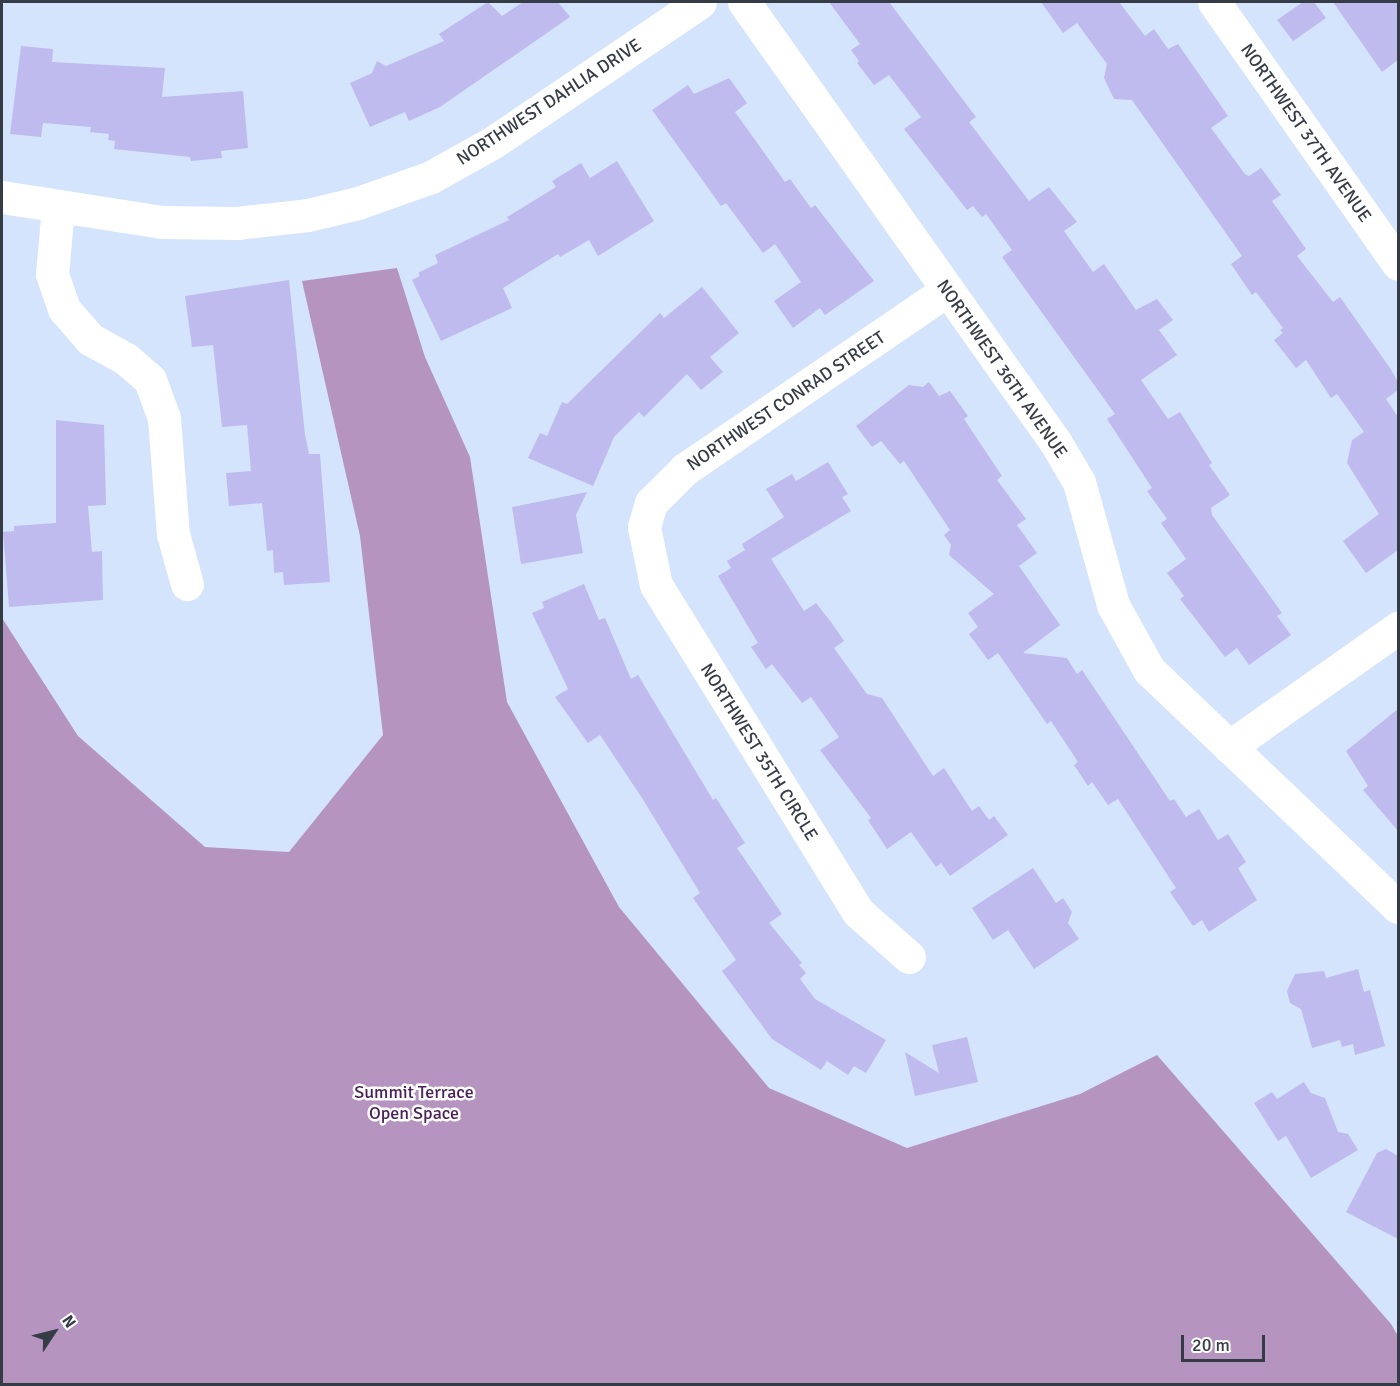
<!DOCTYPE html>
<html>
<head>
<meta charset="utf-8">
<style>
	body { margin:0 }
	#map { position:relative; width:1400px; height:1386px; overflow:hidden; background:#d4e4fd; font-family:Signika,sans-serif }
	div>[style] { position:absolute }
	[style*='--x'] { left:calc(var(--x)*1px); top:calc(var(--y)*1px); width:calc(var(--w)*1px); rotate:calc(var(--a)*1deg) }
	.forest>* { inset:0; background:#b694c0 }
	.building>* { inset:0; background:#bfbbef }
	.minor>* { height:33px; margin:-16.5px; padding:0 16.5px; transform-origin:16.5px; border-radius:16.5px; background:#fff }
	span { translate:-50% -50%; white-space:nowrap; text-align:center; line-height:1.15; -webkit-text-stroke:5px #fff; paint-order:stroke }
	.street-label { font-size:18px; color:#363c46 }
	.park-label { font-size:18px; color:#4c2158 }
	.frame { position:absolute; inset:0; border:3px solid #363c46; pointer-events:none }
	.north { position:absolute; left:24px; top:1302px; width:60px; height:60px; -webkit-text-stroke:4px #fff; paint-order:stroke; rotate:55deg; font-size:16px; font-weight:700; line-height:24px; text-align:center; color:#363c46 }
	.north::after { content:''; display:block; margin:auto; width:21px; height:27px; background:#363c46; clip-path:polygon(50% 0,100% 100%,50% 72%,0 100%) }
	.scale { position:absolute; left:1181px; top:1335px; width:84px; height:27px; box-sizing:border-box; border:3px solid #363c46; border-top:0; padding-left:8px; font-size:18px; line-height:21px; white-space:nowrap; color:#363c46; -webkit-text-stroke:4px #fff; paint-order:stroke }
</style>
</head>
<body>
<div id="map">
	<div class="forest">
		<div style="clip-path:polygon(397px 268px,425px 357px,470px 457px,507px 702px,619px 907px,769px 1088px,907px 1148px,1080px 1094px,1157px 1055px,1391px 1324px,1398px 1336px,1398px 1384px,2px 1384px,2px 618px,78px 736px,205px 847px,289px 852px,383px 735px,360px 536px,302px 281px)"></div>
	</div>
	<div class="building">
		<div style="clip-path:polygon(488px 2px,502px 16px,523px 2px,558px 2px,570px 17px,440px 107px,409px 121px,405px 112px,370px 127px,350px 83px,372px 73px,377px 61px,386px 66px,444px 41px,439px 34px)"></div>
		<div style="clip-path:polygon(829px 2px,889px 2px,976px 117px,969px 122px,1029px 201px,1049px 187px,1077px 222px,1064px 231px,1093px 272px,1104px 264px,1136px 310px,1157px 299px,1173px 320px,1159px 330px,1177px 355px,1141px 380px,1168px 419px,1180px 412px,1212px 463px,1209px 465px,1230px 495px,1211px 508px,1212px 515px,1282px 613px,1277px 616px,1291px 635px,1249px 665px,1237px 648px,1225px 657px,1180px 599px,1184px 596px,1167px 573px,1186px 559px,1161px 523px,1167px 519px,1147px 491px,1152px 488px,1107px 419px,1115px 414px,1002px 257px,1012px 250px,986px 214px,982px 217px,973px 206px,967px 210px,904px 129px,921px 117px,889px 75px,874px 85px,857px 63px,859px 61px,851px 50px,860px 44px)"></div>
		<div style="clip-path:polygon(1041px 2px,1119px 2px,1145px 36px,1154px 29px,1168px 49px,1178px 44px,1228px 116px,1211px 128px,1245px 174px,1249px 176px,1261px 168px,1281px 195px,1272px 201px,1306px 249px,1297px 256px,1333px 302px,1340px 297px,1390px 368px,1398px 382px,1398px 390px,1386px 399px,1398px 417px,1398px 550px,1366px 573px,1343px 541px,1379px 514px,1347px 463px,1352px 440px,1364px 432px,1337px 394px,1331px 398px,1306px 360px,1296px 368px,1274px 340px,1283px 333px,1280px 330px,1283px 328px,1256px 292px,1252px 295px,1231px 264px,1242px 256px,1132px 100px,1114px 99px,1104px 78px,1107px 64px,1077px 23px,1063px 33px)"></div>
		<div style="clip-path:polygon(1303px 2px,1314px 2px,1326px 18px,1293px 41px,1277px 20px)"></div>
		<div style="clip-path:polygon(1333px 2px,1398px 2px,1398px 60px,1382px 72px)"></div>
		<div style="clip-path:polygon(21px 46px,53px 49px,52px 62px,165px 68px,162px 97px,243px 91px,248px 148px,221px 151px,222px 158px,191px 161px,190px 157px,114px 149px,115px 141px,108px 140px,109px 134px,90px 132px,91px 127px,43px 123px,41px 137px,10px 134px)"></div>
		<div style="clip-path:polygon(729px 78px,747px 103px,735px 112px,785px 182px,790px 179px,811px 208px,815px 205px,874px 281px,825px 315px,820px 308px,793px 328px,774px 301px,801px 282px,775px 244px,763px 253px,726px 203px,721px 206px,652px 110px,688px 85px,694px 94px)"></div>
		<div style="clip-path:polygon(617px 161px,654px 221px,598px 256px,589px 240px,560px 257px,558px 254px,503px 288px,512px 308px,441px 341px,412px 280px,420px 276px,418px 273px,438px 263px,435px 255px,509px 220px,507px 217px,556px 187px,552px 181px,581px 163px,590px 178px)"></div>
		<div style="clip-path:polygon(289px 280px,305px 435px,309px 454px,320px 454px,330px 582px,284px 585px,283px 572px,274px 573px,273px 550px,267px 551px,262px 503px,229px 506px,226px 473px,251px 471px,247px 425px,222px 427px,213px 345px,192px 347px,185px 296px)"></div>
		<div style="clip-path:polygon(702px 287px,739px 333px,710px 357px,723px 372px,701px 390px,687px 374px,644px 417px,639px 412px,614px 437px,593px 486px,528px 458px,540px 433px,547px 436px,562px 402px,567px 404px,660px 313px,664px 318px)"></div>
		<div style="clip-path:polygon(929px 382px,939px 396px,950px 391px,968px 416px,964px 419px,1002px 476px,997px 480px,1026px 519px,1017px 525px,1037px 553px,1019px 566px,1060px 625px,1023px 653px,1067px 658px,1077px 674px,1082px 670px,1170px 801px,1174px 799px,1186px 817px,1199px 809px,1218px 840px,1228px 834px,1246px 862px,1238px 868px,1257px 900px,1209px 932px,1202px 920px,1193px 926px,1170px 892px,1176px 888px,1118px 799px,1108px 805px,1092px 782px,1088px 786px,1074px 765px,1078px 762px,1051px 721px,1047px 724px,998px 653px,988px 660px,969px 634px,978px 627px,968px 613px,994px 594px,949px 555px,951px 545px,944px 535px,950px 530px,904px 461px,900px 464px,881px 441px,872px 447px,856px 426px,909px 385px,923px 387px)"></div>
		<div style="clip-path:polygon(56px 420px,104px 425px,106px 505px,88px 506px,92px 552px,102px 551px,103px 600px,9px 607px,3px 532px,14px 531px,14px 526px,56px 523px)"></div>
		<div style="clip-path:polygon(828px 462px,848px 494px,842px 497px,851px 511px,771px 559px,804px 611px,816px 603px,831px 622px,844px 641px,834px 648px,867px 694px,882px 698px,933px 776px,944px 768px,972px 811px,979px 806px,989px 820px,994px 816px,1008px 835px,950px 876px,941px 863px,936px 867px,911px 832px,887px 849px,868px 820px,871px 818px,820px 750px,839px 737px,811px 697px,802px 703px,772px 664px,766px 669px,751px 647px,758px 643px,718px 576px,731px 568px,727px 561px,745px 550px,742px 544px,784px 517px,766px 489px,792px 474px,796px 481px)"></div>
		<div style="clip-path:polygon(587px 492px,576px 515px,583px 553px,521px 564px,512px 507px)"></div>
		<div style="clip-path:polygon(584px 584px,599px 620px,605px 618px,631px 679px,638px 675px,713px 800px,716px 798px,745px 843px,737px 848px,782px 914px,769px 923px,802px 963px,799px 965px,806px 973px,800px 979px,815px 999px,886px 1040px,866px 1073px,854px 1066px,848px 1075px,827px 1061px,821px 1070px,772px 1039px,722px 971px,736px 960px,693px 898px,700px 893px,642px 798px,600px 735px,588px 743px,555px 697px,568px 689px,532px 613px,544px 608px,542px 602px)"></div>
		<div style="clip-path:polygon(1398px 709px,1398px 831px,1363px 790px,1368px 786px,1346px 751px)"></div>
		<div style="clip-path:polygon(1033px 868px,1056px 903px,1063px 898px,1072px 912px,1068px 923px,1079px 939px,1034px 969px,1008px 930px,993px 940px,972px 908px)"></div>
		<div style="clip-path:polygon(1358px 969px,1364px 992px,1370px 990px,1385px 1046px,1355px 1055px,1353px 1044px,1342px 1047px,1340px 1040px,1312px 1048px,1301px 1009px,1290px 1003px,1287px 991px,1295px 974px,1324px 971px,1326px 978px)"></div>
		<div style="clip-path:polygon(967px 1037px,978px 1082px,915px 1096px,905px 1052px,939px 1073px,932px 1045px)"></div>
		<div style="clip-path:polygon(1304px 1082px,1311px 1093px,1325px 1098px,1338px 1132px,1348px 1134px,1358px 1150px,1311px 1178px,1286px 1136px,1278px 1141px,1254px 1103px,1272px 1092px,1277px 1099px)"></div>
		<div style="clip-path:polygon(1386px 1149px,1398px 1156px,1398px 1239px,1346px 1212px,1377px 1153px)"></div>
	</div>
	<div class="minor">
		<div style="--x:744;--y:2;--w:540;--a:54.72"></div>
		<div style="--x:1056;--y:443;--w:45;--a:59.5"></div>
		<div style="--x:1079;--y:482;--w:128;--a:74.5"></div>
		<div style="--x:1113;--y:605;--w:74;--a:61"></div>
		<div style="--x:1149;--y:670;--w:344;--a:43.6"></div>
		<div style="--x:1214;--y:2;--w:320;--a:54.9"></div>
		<div style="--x:2;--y:197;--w:162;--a:8.9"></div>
		<div style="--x:162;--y:222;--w:75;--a:0.8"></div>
		<div style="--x:237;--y:223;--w:71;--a:-6.4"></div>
		<div style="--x:308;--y:215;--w:51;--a:-13.5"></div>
		<div style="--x:358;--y:203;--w:77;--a:-19.6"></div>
		<div style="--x:431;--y:177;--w:70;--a:-29.1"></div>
		<div style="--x:492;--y:143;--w:251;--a:-34.1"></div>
		<div style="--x:58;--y:207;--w:67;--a:95.1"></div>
		<div style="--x:52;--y:274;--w:37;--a:71"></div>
		<div style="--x:64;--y:309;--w:40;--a:49"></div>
		<div style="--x:90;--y:339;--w:41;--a:29.1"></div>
		<div style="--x:126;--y:359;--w:32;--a:41"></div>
		<div style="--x:150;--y:380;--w:40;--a:69.8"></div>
		<div style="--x:164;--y:418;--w:116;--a:85.6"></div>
		<div style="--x:173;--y:534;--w:52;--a:74.4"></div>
		<div style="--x:1229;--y:747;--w:207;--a:-35.2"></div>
		<div style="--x:909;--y:957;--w:68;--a:-138.6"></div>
		<div style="--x:858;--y:912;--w:384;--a:-121.7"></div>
		<div style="--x:656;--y:585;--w:59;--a:-101.7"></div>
		<div style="--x:644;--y:527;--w:25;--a:-74"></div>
		<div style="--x:651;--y:503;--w:48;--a:-45"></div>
		<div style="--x:685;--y:469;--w:316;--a:-34.3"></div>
	</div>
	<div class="street-label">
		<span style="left:549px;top:102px;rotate:-33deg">NORTHWEST DAHLIA DRIVE</span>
		<span style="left:1306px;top:133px;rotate:55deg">NORTHWEST 37TH AVENUE</span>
		<span style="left:1002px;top:369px;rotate:55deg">NORTHWEST 36TH AVENUE</span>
		<span style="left:786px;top:401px;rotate:-34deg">NORTHWEST CONRAD STREET</span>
		<span style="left:759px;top:752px;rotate:58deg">NORTHWEST 35TH CIRCLE</span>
	</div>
	<div class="park-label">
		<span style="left:414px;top:1103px">Summit Terrace<br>Open Space</span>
	</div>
	<div class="frame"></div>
	<div class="north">N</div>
	<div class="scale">20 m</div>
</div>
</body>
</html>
